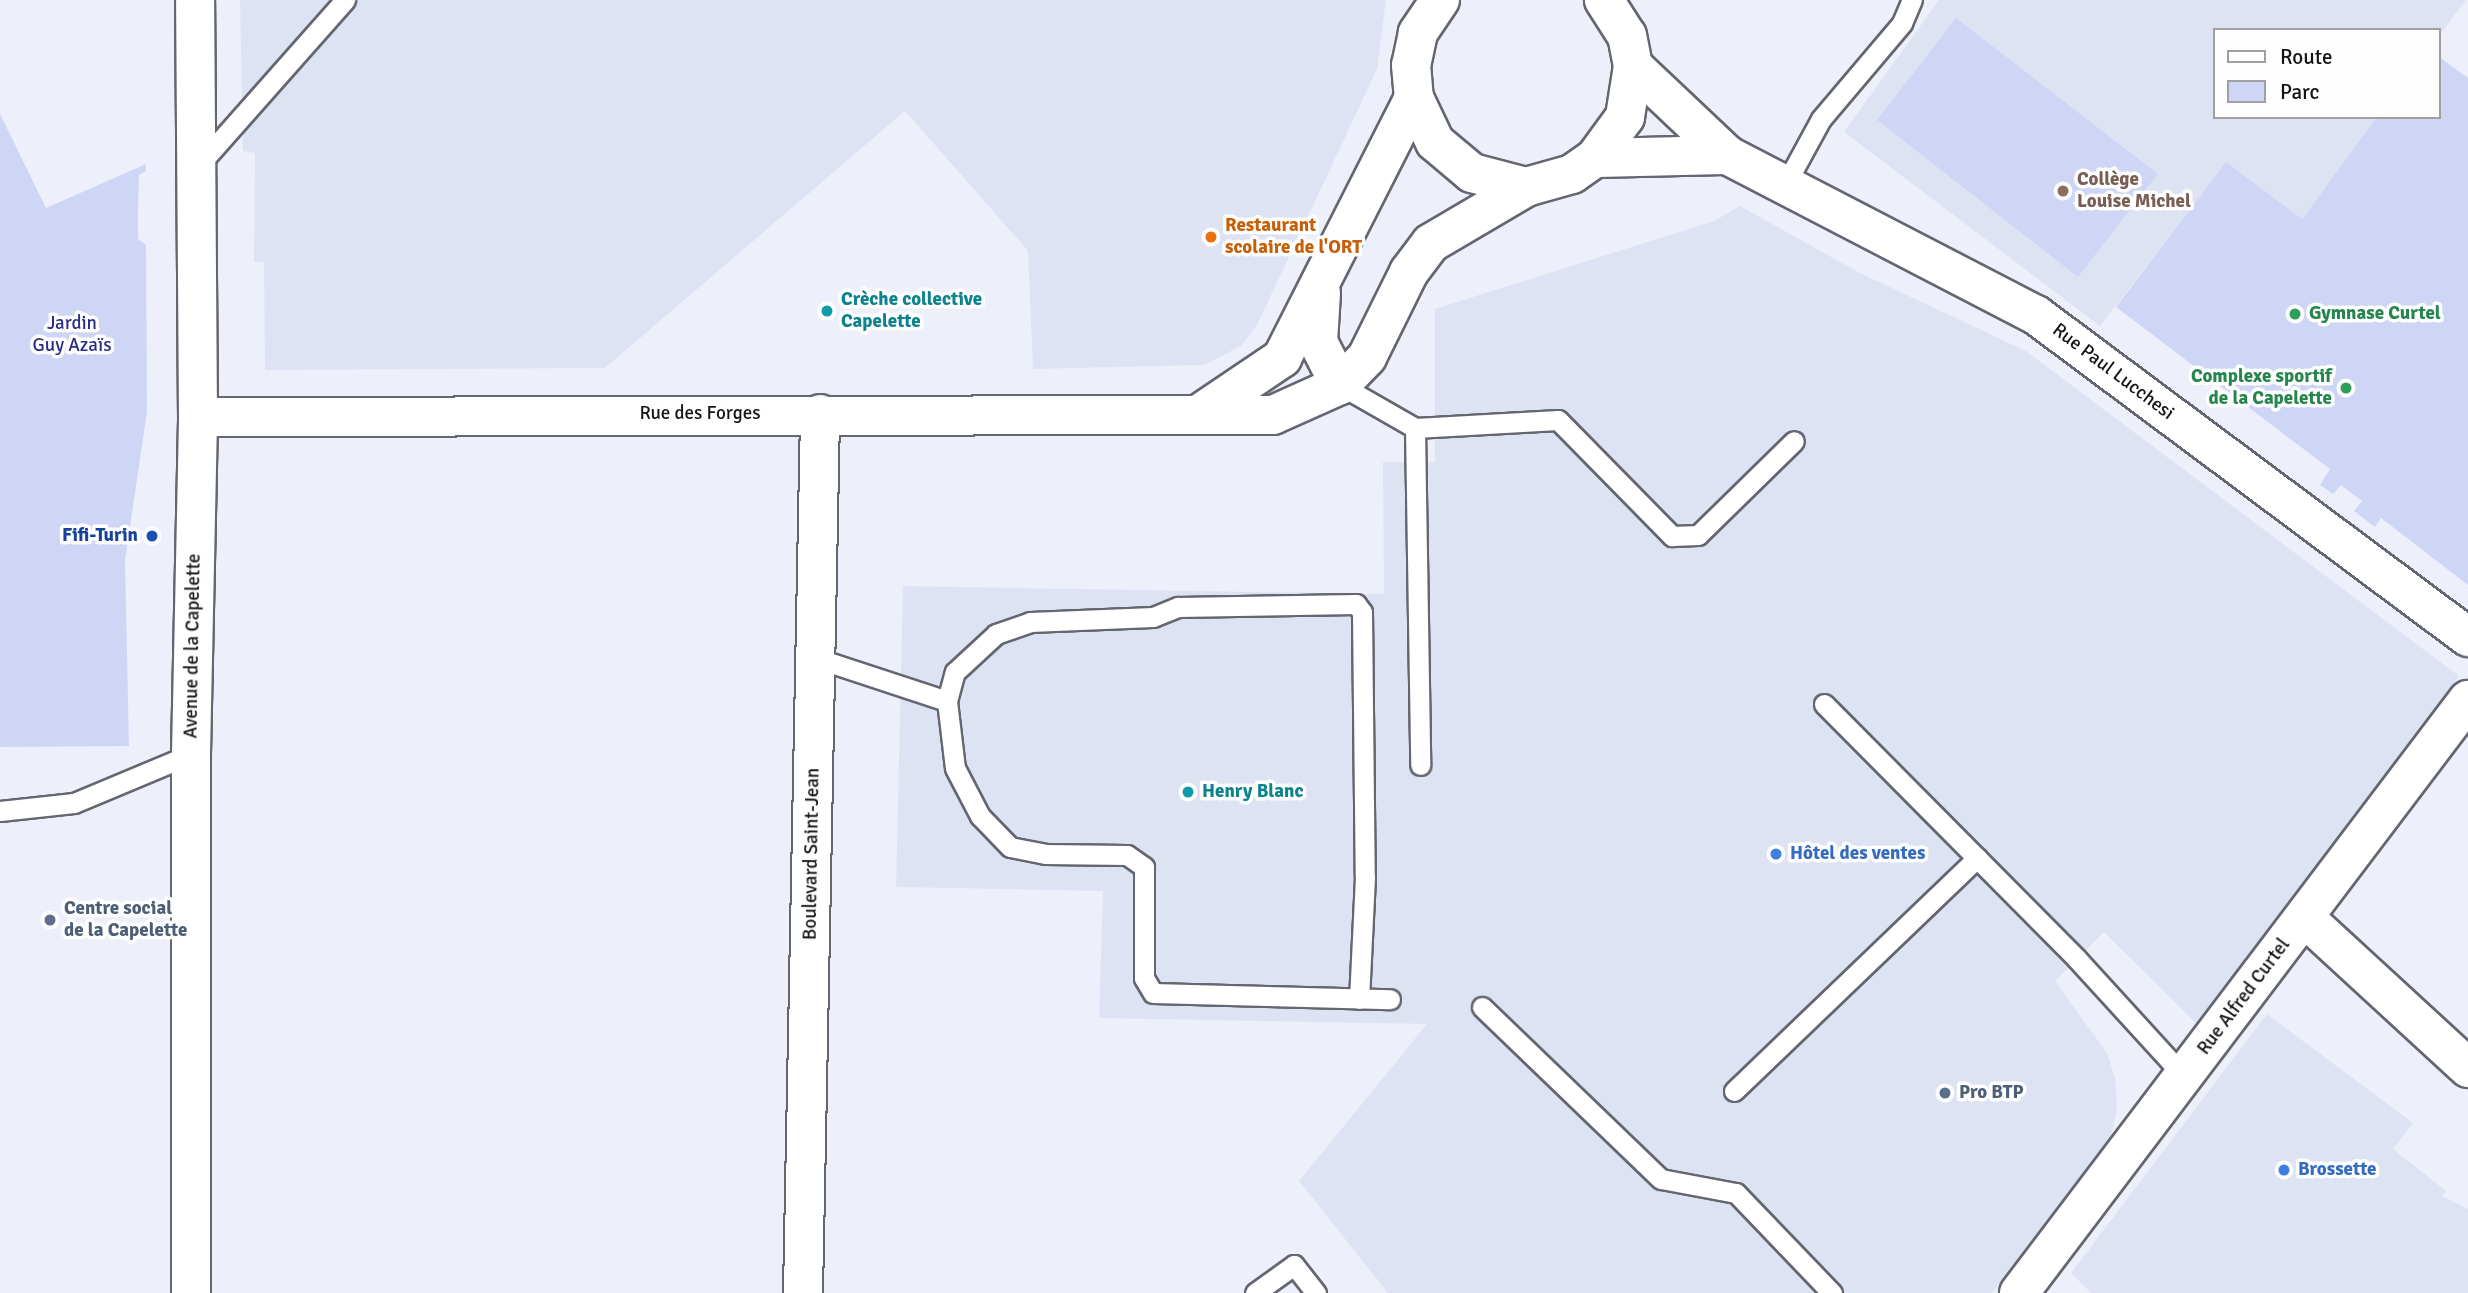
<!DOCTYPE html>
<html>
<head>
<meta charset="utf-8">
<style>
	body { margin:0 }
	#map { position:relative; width:2468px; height:1293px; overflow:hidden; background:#edf0fb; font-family:Signika,sans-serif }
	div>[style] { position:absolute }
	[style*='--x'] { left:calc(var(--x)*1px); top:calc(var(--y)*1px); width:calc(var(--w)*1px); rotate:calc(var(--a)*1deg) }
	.built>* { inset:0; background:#dee3f4 }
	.green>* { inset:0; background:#cfd6f5 }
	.roads { filter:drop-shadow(2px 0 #646670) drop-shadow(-2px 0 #646670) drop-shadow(0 2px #646670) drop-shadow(0 -2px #646670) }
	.service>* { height:19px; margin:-9.5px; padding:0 9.5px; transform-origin:9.5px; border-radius:9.5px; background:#fff }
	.minor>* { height:38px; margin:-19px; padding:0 19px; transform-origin:19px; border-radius:19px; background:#fff }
	.tertiary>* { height:38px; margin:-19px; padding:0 19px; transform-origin:19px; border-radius:19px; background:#fff }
	.dots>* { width:19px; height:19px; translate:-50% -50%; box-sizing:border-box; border:4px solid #fefefe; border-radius:50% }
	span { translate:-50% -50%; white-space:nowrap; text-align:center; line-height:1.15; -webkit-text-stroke:7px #fefefe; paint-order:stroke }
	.education-label { font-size:19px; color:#785e54; font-weight:700 }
	.left { translate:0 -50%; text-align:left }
	.food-label { font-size:19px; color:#c56008; font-weight:700 }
	.culture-label { font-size:19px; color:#0d838f; font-weight:700 }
	.leisure-label { font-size:19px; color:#27864d; font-weight:700 }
	.right { translate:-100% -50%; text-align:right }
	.park-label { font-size:19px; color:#2a2e82 }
	.street-label { font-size:19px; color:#131418 }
	.transit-label { font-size:19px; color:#164399; font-weight:700 }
	.shop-label { font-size:19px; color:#366cbe; font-weight:700 }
	.service-label { font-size:19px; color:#4e5e75; font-weight:700 }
	.legend { position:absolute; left:2213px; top:28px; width:228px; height:91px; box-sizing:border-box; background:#fefefe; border:2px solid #a0a0a2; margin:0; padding:9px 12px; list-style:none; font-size:21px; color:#131418 }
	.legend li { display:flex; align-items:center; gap:14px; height:35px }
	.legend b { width:35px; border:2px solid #a0a0a2 }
</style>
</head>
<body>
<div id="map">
	<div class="built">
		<div style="clip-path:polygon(240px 0,1386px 0,1377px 69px,1257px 325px,1241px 346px,1204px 365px,1033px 369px,1028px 251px,905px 111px,605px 368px,265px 370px,264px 262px,254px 262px,255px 153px,243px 151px)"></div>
		<div style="clip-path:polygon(1939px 0,2466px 0,2438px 37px,2438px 30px,2214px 30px,2214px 117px,2378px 117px,2301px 220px,2226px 163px,2100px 326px,1844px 132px)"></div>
		<div style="clip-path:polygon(1740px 206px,1860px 273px,2026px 351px,2459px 676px,2197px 1024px,2104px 932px,2055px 981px,2107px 1053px,2115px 1078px,2117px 1108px,2111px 1136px,1992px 1293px,1388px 1293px,1299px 1181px,1427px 1024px,1099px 1018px,1103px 891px,896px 887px,903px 586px,1384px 594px,1383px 462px,1435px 462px,1435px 309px,1714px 221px)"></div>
		<div style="clip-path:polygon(2267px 1014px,2413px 1123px,2393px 1149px,2446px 1191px,2442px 1196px,2468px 1209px,2468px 1293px,2091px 1293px,2071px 1273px)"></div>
	</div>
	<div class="green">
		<div style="clip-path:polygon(1956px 18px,2158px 174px,2078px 277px,1877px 120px)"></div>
		<div style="clip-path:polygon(2438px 56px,2468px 78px,2468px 585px,2381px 518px,2375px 527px,2354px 511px,2362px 501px,2341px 485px,2333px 494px,2320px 485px,2330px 469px,2116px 307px,2226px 162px,2302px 219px,2377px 117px,2438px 117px)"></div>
		<div style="clip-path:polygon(0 114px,46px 208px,146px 164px,146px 171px,139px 175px,138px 207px,138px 239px,146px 245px,147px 412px,125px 560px,129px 746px,0 747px)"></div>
	</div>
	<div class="roads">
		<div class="service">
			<div style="--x:198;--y:166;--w:222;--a:-48.5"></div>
			<div style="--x:1785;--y:185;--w:75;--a:-61.4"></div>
			<div style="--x:1821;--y:119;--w:126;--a:-49.8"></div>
			<div style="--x:1902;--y:23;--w:25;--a:-67"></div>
			<div style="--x:1340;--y:385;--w:86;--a:29.8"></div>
			<div style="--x:1415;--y:428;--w:143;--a:-3.2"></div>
			<div style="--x:1558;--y:420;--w:163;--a:45.5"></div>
			<div style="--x:1672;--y:536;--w:26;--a:-2"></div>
			<div style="--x:1698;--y:535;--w:134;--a:-44.4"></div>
			<div style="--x:1415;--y:428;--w:337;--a:89.1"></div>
			<div style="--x:816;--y:658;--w:138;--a:18.2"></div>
			<div style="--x:947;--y:701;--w:67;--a:83.2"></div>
			<div style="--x:955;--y:768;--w:54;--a:62.5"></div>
			<div style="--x:980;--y:816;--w:43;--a:45.9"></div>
			<div style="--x:1010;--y:847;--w:36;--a:11"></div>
			<div style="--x:1045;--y:854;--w:82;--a:0.7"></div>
			<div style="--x:1127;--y:855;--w:21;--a:35"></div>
			<div style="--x:1144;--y:867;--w:111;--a:90"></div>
			<div style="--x:1144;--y:978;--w:17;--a:59"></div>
			<div style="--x:1153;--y:993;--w:237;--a:1.5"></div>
			<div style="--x:947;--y:701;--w:30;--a:-75"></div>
			<div style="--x:955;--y:672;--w:56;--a:-42.8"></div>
			<div style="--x:996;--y:634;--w:36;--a:-19"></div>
			<div style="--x:1030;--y:622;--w:123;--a:-2.3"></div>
			<div style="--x:1153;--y:617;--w:27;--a:-22"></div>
			<div style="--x:1178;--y:607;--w:178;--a:-1"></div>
			<div style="--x:1356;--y:604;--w:10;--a:53"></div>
			<div style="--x:1362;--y:612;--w:265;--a:89.4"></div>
			<div style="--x:1365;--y:877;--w:122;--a:92.8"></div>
			<div style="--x:1824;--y:704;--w:359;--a:45.2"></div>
			<div style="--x:2077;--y:959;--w:159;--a:47.6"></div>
			<div style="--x:0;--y:811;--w:74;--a:-6.2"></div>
			<div style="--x:74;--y:803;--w:127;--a:-22.7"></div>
			<div style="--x:1482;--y:1007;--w:248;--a:43.9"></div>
			<div style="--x:1661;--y:1179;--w:76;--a:10.6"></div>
			<div style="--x:1736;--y:1193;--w:139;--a:46.2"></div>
			<div style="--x:1734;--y:1091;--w:337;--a:-43.8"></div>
			<div style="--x:1255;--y:1293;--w:48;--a:-35.7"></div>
			<div style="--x:1294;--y:1265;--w:36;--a:52"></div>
		</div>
		<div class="minor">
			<div style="--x:1440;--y:0;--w:40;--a:124"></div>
			<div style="--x:1418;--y:33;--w:33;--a:102"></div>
			<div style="--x:1411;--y:65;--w:33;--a:85"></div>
			<div style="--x:1414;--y:98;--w:49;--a:64.5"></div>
			<div style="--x:1435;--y:142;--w:48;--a:40"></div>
			<div style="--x:1472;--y:173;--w:56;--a:14.5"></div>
			<div style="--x:1526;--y:187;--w:48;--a:-15.8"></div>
			<div style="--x:1572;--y:174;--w:28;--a:-35"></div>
			<div style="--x:1595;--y:158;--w:51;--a:-53.8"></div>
			<div style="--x:1625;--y:117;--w:52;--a:-81.1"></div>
			<div style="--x:1633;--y:66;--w:31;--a:-101"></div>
			<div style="--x:1627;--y:36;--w:43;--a:-122.6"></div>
			<div style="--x:1633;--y:66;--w:129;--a:43.4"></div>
			<div style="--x:1727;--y:155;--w:348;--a:27.4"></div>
			<div style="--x:2036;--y:315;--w:539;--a:36.7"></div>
			<div style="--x:1595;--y:158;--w:132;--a:-1.3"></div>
			<div style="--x:1321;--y:293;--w:49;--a:93.5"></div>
			<div style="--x:1318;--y:342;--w:48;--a:62.9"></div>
			<div style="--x:1202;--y:412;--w:97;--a:-34"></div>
			<div style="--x:1282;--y:358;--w:292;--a:-63.1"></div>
			<div style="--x:198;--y:417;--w:1075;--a:-0.11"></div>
			<div style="--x:1273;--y:415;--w:73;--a:-24.1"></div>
			<div style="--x:1340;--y:385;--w:39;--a:-46"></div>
			<div style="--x:1367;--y:357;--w:95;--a:-63.7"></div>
			<div style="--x:1409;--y:272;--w:36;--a:-53"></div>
			<div style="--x:1431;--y:243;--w:110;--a:-30.5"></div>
			<div style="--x:2305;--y:918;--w:222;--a:42.6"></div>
			<div style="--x:803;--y:1293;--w:879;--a:-88.89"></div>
			<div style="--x:2019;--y:1293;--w:744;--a:-52.87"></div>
		</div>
		<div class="tertiary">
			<div style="--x:191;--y:1293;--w:539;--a:-90"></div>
			<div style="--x:191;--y:754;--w:337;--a:-88.8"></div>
			<div style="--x:198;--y:417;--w:417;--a:-90.4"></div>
		</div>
	</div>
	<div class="dots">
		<div style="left:2063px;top:191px;background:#8d6e63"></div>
		<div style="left:1211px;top:237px;background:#e8710a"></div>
		<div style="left:827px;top:311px;background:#0f9aa8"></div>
		<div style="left:2295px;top:314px;background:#2e9e5b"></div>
		<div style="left:2346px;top:388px;background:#2e9e5b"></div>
		<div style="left:152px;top:536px;background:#1a4fb4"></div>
		<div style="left:1188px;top:792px;background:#0f9aa8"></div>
		<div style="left:1776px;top:854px;background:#3f7fe0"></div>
		<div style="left:50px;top:920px;background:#5c6f8a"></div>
		<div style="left:1945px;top:1093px;background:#5c6f8a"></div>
		<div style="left:2284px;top:1170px;background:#3f7fe0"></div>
	</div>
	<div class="education-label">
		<span class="left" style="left:2077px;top:191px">Collège<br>Louise Michel</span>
	</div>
	<div class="food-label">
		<span class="left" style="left:1225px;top:237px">Restaurant<br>scolaire de l'ORT</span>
	</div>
	<div class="culture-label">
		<span class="left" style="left:841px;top:311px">Crèche collective<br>Capelette</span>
		<span class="left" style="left:1202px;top:792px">Henry Blanc</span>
	</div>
	<div class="leisure-label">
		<span class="left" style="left:2309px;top:314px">Gymnase Curtel</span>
		<span class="right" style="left:2332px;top:388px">Complexe sportif<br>de la Capelette</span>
	</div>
	<div class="park-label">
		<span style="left:72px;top:335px">Jardin<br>Guy Azaïs</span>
	</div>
	<div class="street-label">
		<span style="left:2113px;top:372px;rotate:37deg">Rue Paul Lucchesi</span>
		<span style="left:700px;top:414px">Rue des Forges</span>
		<span style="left:193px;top:646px;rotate:-89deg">Avenue de la Capelette</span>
		<span style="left:812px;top:854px;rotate:-89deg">Boulevard Saint-Jean</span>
		<span style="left:2244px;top:997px;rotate:-53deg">Rue Alfred Curtel</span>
	</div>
	<div class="transit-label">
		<span class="right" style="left:138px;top:536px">Fifi-Turin</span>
	</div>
	<div class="shop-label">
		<span class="left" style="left:1790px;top:854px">Hôtel des ventes</span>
		<span class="left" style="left:2298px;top:1170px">Brossette</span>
	</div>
	<div class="service-label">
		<span class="left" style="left:64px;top:920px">Centre social<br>de la Capelette</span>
		<span class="left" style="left:1959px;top:1093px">Pro BTP</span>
	</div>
	<ul class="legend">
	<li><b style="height:9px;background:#fff"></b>Route</li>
	<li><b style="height:19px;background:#cfd6f5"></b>Parc</li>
	</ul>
</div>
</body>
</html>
